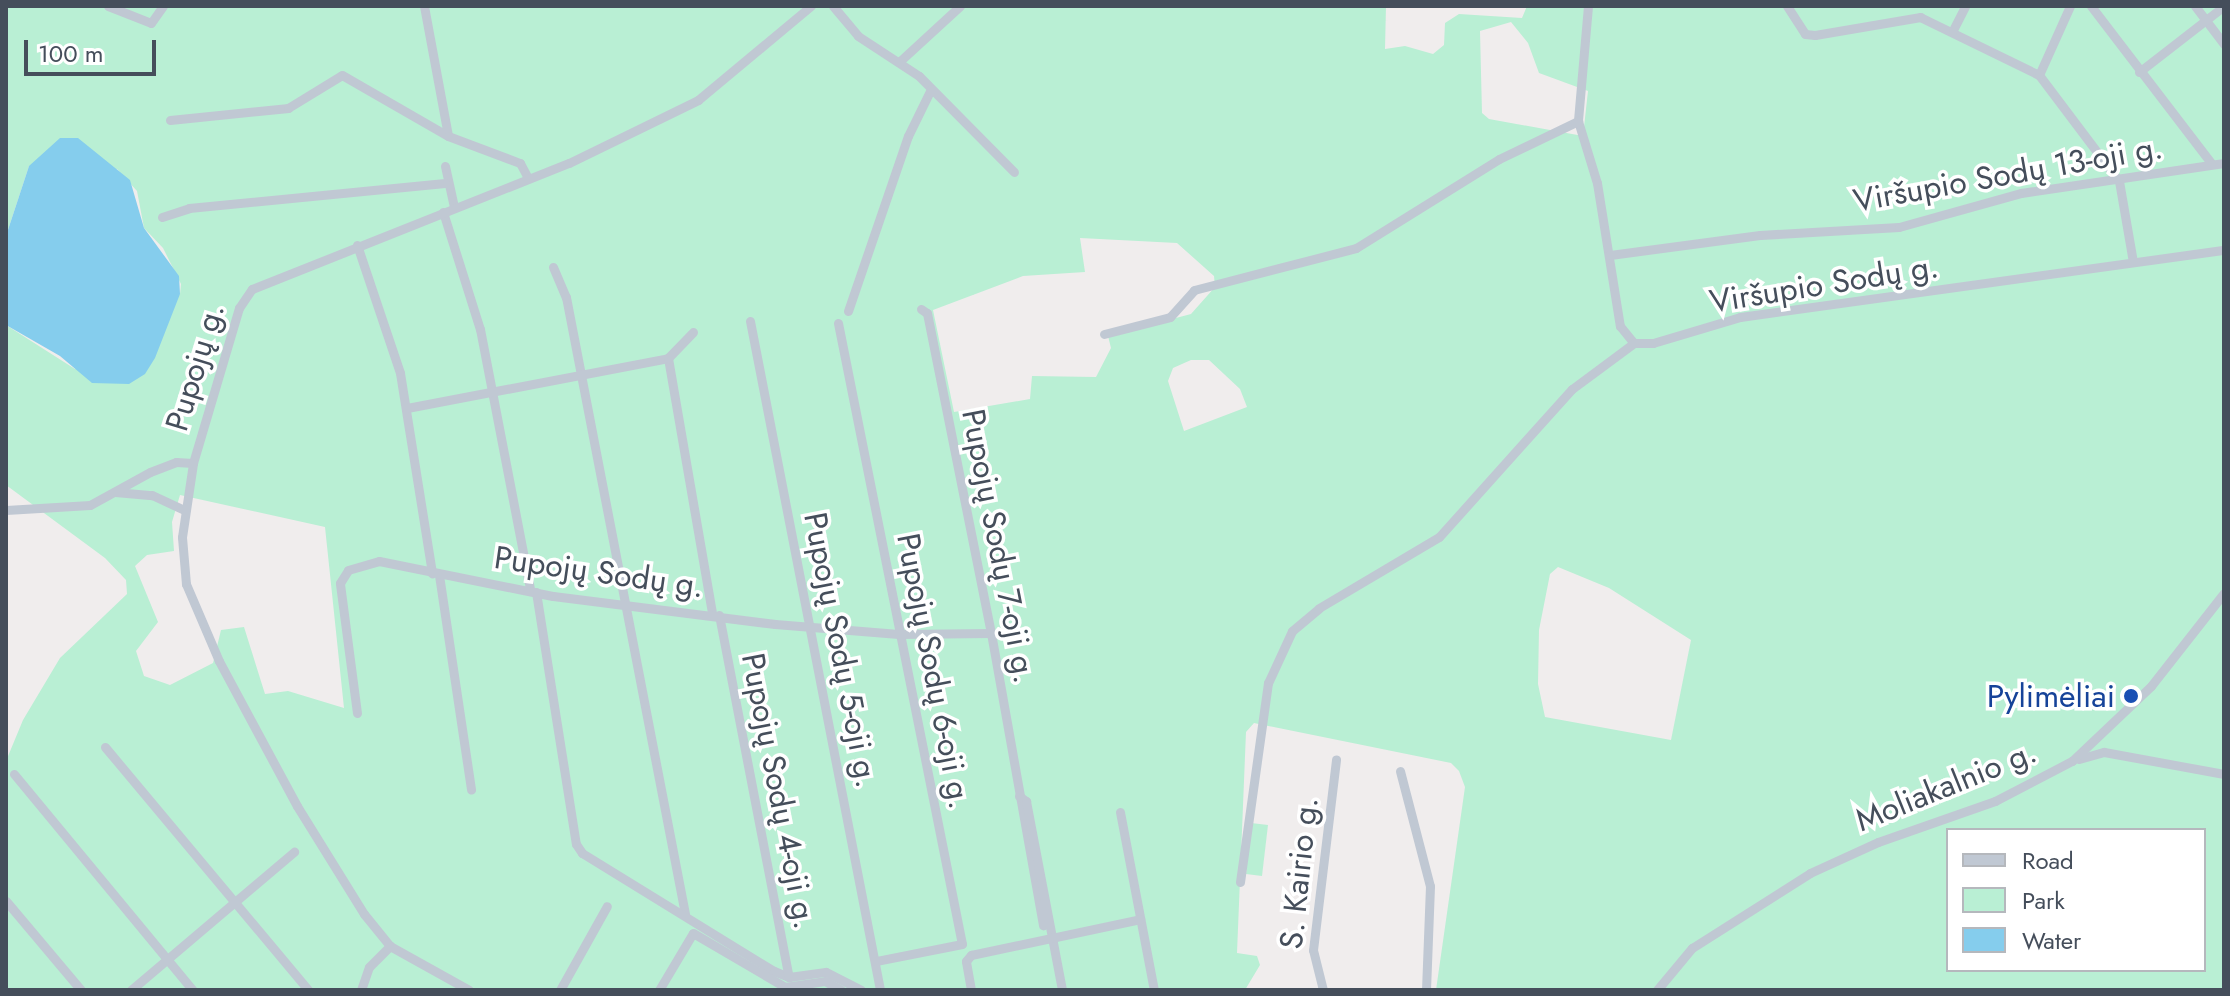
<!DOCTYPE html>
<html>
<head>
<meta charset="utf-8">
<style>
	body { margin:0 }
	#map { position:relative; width:2230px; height:996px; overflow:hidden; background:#f0eded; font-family:Jost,sans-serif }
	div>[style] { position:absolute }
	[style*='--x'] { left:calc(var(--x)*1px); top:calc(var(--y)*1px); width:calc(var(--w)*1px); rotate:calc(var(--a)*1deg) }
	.green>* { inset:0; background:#b9efd4 }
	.water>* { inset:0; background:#85cded }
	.minor>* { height:9px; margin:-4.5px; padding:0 4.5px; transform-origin:4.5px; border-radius:4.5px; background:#c0c8d3 }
	.dots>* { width:22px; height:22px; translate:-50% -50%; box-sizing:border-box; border:4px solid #fff; border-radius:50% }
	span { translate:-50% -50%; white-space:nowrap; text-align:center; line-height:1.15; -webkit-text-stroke:7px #fff; paint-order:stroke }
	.street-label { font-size:32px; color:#454e5b }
	.transit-label { font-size:32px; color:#164399 }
	.right { translate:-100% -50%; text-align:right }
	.frame { position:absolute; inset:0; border:8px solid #454e5b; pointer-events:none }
	.legend { position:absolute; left:1946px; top:828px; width:260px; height:144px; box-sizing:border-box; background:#fff; border:2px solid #b5b8bd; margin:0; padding:10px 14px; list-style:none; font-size:24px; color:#454e5b }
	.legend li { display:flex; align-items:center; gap:16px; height:40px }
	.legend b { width:40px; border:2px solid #b5b8bd }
	.scale { position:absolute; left:24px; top:40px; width:132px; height:36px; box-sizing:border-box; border:4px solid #454e5b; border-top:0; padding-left:10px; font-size:24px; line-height:28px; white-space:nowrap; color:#454e5b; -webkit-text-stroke:6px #fff; paint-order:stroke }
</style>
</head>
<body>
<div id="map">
	<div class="green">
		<div style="clip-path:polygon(evenodd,6px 6px,1386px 6px,1385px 49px,1405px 46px,1433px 54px,1444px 45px,1445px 23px,1459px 14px,1522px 18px,1527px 6px,2224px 6px,2224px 990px,1436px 990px,1465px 787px,1459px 771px,1451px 763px,1254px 723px,1246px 732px,1237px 953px,1257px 956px,1260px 965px,1245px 990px,6px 990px,6px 761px,23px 720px,60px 658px,127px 594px,126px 580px,105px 558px,6px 485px,6px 325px,75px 369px,180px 294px,181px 284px,163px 248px,144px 228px,137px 191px,117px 169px,29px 166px,6px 236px,6px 6px,1511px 22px,1528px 43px,1539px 73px,1588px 91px,1583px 136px,1489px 119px,1482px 113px,1480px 31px,1511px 22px,6px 6px,1080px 238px,1177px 243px,1214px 276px,1215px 287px,1191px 314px,1108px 336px,1111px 348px,1096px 377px,1032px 376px,1030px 399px,954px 412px,933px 310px,1023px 276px,1085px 272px,1080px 238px,6px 6px,1191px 360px,1209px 360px,1240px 389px,1247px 407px,1184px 431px,1168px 381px,1173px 368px,1191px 360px,6px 6px,180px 495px,325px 527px,344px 708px,288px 691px,265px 694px,244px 627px,221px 630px,213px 663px,170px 685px,144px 676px,136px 651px,158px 622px,135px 566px,147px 555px,174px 551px,172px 522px,180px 495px,6px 6px,1558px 567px,1609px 588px,1691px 640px,1671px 740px,1545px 717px,1538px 684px,1539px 630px,1550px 574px,1558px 567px,6px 6px,1948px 830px,2204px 830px,2204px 970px,1948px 970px,1948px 830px)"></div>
		<div style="clip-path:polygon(1251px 823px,1268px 825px,1262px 876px,1246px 874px)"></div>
	</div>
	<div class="water">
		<div style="clip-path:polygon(60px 138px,78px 138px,130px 180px,144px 228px,179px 276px,180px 294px,155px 358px,145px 374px,129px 384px,92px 383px,60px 356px,6px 325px,6px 236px,29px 166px)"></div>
	</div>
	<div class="minor">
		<div style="--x:108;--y:6;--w:46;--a:21.6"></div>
		<div style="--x:151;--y:23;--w:21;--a:-55"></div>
		<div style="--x:424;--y:6;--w:132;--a:79.5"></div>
		<div style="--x:833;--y:6;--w:39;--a:50"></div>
		<div style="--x:858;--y:36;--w:73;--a:33.3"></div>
		<div style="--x:919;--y:76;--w:135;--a:45.3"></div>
		<div style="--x:1588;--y:6;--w:115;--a:95"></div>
		<div style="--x:1578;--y:121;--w:65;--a:73"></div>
		<div style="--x:1597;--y:183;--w:145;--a:80.9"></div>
		<div style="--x:1620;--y:326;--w:22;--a:51"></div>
		<div style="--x:1634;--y:343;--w:19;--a:0"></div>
		<div style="--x:1653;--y:343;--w:91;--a:-16.6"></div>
		<div style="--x:1740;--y:317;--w:489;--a:-7.9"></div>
		<div style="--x:1787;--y:6;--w:33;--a:57"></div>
		<div style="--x:1805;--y:34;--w:10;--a:6"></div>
		<div style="--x:1815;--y:35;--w:107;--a:-9.7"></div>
		<div style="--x:1920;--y:17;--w:132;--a:26"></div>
		<div style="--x:2039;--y:75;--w:133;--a:53"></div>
		<div style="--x:2119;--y:181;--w:82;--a:80.2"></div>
		<div style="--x:2091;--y:6;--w:199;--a:52.6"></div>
		<div style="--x:2195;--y:6;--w:48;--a:52.7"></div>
		<div style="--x:1953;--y:30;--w:27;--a:-63"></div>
		<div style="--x:899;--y:62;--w:83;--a:-42.6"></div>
		<div style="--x:2139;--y:72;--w:108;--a:-37.8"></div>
		<div style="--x:2039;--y:75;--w:76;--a:-65.8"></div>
		<div style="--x:170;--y:120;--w:119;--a:-5.8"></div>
		<div style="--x:288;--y:108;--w:63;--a:-31.4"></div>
		<div style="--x:342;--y:75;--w:122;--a:29.9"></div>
		<div style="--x:448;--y:136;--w:77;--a:20.6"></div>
		<div style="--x:520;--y:163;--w:17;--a:62"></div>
		<div style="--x:445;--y:166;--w:42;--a:77.6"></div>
		<div style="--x:443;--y:212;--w:123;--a:72.5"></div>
		<div style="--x:480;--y:329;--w:264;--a:79.1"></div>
		<div style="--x:162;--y:217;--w:28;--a:-18"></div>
		<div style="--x:189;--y:208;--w:257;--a:-5.6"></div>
		<div style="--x:357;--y:245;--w:135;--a:71.4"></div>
		<div style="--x:400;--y:373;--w:203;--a:80.9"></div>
		<div style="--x:1610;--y:255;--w:151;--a:-7.6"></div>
		<div style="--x:1760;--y:235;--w:139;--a:-3.3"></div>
		<div style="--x:1899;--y:227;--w:127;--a:-15.6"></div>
		<div style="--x:2021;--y:193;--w:205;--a:-8.4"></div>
		<div style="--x:553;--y:267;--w:33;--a:67"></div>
		<div style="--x:566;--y:297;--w:628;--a:79.08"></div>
		<div style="--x:921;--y:309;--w:7;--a:34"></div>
		<div style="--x:927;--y:313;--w:326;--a:78.7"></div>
		<div style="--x:991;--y:633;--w:297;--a:79.9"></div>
		<div style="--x:848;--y:311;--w:185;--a:-71.1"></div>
		<div style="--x:908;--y:136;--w:52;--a:-63.9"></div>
		<div style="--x:750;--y:321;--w:682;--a:79"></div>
		<div style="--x:838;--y:323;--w:633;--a:78.71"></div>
		<div style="--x:962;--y:944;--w:88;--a:168.8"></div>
		<div style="--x:1104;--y:334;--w:68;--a:-14.4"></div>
		<div style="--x:1170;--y:317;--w:36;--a:-48"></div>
		<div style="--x:1194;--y:290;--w:167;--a:-14.5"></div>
		<div style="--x:1356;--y:248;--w:168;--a:-31.9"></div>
		<div style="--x:1499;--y:159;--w:88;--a:-25.7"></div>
		<div style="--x:668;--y:358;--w:260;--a:80.2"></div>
		<div style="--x:407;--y:408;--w:266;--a:-10.8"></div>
		<div style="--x:668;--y:358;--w:36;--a:-46"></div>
		<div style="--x:115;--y:492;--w:37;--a:5"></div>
		<div style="--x:152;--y:495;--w:35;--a:25"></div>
		<div style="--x:6;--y:510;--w:84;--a:-3.4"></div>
		<div style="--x:90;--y:505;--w:68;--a:-28.8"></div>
		<div style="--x:150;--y:472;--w:28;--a:-21"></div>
		<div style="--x:176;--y:462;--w:17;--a:3"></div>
		<div style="--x:439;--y:575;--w:217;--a:81.5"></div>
		<div style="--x:536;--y:592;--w:255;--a:81"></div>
		<div style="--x:576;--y:844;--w:11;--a:56"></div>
		<div style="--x:582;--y:853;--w:225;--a:31.6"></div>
		<div style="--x:774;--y:971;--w:16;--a:22"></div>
		<div style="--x:789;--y:977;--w:37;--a:-8"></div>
		<div style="--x:826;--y:972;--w:39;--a:27"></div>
		<div style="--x:719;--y:615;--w:369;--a:79.1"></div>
		<div style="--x:357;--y:713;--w:131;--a:-97.5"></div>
		<div style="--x:340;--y:583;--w:15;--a:-58"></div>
		<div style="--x:348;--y:570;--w:32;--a:-16"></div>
		<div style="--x:379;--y:561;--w:177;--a:11.4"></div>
		<div style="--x:553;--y:596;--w:224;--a:7.2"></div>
		<div style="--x:775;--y:624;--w:124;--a:4.6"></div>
		<div style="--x:899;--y:634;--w:92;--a:-0.6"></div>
		<div style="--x:105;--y:747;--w:317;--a:50.1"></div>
		<div style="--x:2079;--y:759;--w:26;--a:-16"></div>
		<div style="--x:2104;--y:752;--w:122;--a:10.4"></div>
		<div style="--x:1400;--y:771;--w:119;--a:75.4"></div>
		<div style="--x:1430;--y:886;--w:104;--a:92.2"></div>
		<div style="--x:14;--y:774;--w:281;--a:50.4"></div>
		<div style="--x:1019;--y:796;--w:9;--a:36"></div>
		<div style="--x:1026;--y:801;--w:192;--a:79.2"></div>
		<div style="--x:1120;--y:812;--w:181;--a:79.2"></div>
		<div style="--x:1240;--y:882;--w:201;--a:-82"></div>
		<div style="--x:1268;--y:683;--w:57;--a:-65.2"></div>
		<div style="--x:1292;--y:631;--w:35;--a:-40"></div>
		<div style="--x:1319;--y:608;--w:139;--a:-30.6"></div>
		<div style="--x:1439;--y:537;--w:199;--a:-48.1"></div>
		<div style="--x:1572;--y:389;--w:77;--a:-36.6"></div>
		<div style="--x:6;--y:901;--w:116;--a:49.9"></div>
		<div style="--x:131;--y:990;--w:214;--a:-40.3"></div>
		<div style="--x:361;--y:990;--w:24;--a:-71"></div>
		<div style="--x:369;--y:967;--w:30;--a:-45"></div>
		<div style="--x:469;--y:990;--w:90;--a:-150.9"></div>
		<div style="--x:390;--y:946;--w:41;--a:-129.1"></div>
		<div style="--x:364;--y:914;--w:127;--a:-121.8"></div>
		<div style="--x:297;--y:806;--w:165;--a:-118.3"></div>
		<div style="--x:219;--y:661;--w:84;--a:-113.2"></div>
		<div style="--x:186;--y:584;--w:47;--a:-94.9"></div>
		<div style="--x:182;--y:537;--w:75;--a:-81.5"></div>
		<div style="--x:193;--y:463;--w:162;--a:-73.5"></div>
		<div style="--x:239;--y:308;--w:23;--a:-56"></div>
		<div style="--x:252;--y:289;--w:341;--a:-21.7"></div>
		<div style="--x:569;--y:163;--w:144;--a:-26"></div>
		<div style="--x:698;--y:100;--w:147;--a:-39.8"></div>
		<div style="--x:560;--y:990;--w:96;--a:-60.8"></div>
		<div style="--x:659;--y:990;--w:66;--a:-59.2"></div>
		<div style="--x:693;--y:933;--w:107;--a:30.4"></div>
		<div style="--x:785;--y:987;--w:40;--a:-8.5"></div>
		<div style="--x:825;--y:981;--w:18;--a:29"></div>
		<div style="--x:971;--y:990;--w:29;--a:-100"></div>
		<div style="--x:966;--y:961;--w:8;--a:-50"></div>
		<div style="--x:971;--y:955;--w:173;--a:-12"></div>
		<div style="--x:1323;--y:990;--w:41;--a:-104"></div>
		<div style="--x:1313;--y:950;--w:192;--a:-83.1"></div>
		<div style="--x:1657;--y:990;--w:55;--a:-50.2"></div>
		<div style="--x:1692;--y:948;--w:140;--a:-32.4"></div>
		<div style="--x:1810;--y:873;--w:75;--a:-24.5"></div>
		<div style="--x:1878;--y:842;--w:124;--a:-19.3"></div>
		<div style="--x:1995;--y:801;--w:87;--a:-27.5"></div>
		<div style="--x:2072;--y:761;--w:109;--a:-43.5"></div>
		<div style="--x:2151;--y:686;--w:118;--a:-51.9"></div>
	</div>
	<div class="dots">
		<div style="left:2131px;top:696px;background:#1a4fb4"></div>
	</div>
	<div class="street-label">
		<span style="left:2008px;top:174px;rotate:-10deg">Viršupio Sodų 13-oji g.</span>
		<span style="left:1824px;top:284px;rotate:-9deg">Viršupio Sodų g.</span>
		<span style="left:195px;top:367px;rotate:-73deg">Pupojų g.</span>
		<span style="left:999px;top:546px;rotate:79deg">Pupojų Sodų 7-oji g.</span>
		<span style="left:599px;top:572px;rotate:8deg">Pupojų Sodų g.</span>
		<span style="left:841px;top:650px;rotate:79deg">Pupojų Sodų 5-oji g.</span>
		<span style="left:934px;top:671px;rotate:79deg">Pupojų Sodų 6-oji g.</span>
		<span style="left:1946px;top:786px;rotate:-22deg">Moliakalnio g.</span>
		<span style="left:779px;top:791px;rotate:79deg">Pupojų Sodų 4-oji g.</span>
		<span style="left:1299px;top:873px;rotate:-84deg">S. Kairio g.</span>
	</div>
	<div class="transit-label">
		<span class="right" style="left:2115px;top:696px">Pylimėliai</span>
	</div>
	<div class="frame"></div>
	<ul class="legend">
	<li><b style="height:10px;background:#c0c8d3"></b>Road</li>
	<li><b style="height:22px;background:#b9efd4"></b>Park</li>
	<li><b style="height:22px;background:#85cded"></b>Water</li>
	</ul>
	<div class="scale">100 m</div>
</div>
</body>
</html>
